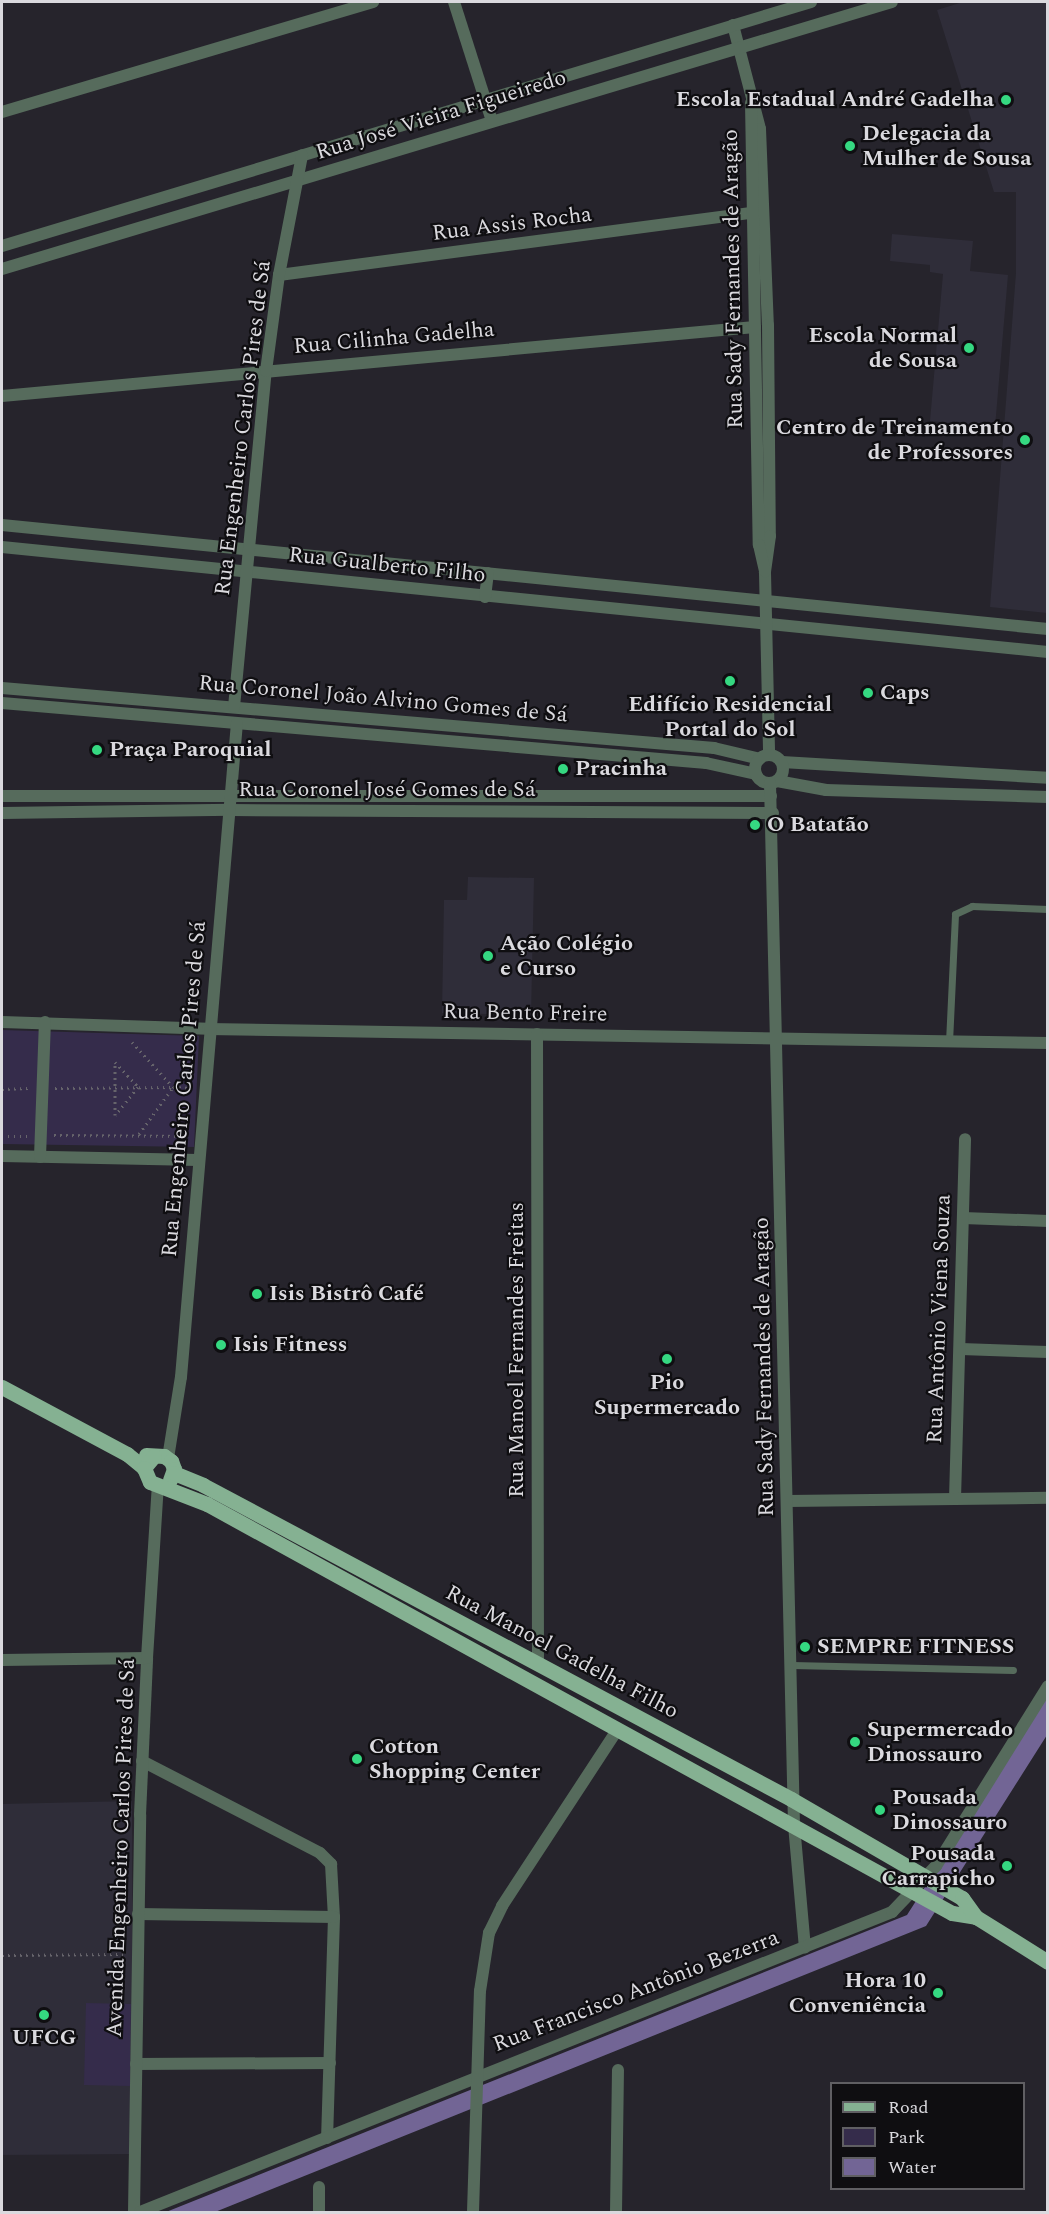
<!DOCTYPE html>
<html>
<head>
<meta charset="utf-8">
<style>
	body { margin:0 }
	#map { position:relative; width:1049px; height:2214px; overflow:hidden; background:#26242c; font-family:Spectral,serif }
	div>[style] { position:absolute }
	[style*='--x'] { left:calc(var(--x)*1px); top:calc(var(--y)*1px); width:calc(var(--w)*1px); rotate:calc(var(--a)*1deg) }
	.built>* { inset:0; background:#2f2d39 }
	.green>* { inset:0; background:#352c4b }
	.water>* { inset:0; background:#726595 }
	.path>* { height:3px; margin-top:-1.5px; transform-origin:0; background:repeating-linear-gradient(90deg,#66646b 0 1.5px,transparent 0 6px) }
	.service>* { height:7px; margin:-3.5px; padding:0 3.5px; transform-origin:3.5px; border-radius:3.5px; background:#566b5c }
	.minor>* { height:12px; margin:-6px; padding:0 6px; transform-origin:6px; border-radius:6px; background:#566b5c }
	.tertiary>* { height:12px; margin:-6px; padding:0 6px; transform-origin:6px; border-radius:6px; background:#566b5c }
	.tertiary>.ring { margin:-6px; padding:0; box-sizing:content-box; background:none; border:12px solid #566b5c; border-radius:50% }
	.primary>* { height:15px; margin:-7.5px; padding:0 7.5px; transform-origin:7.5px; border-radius:7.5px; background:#85b192 }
	.dots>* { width:16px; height:16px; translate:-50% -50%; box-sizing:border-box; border:3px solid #0f0e11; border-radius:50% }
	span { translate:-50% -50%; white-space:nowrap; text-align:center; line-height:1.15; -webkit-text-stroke:4.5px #0f0e11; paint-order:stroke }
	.poi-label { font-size:22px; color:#dad9de; font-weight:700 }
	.right { translate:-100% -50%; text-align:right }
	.left { translate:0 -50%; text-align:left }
	.street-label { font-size:22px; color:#dad9de }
	.frame { position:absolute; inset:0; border:3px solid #dad9de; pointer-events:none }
	.legend { position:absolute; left:830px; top:2082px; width:195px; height:108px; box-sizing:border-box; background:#0f0e11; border:2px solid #605f63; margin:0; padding:8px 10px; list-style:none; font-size:18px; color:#dad9de }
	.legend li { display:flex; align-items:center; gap:12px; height:30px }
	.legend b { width:30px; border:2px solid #605f63 }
</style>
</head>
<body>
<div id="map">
	<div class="built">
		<div style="clip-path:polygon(963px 2px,1047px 2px,1047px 613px,990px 607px,1016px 273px,1016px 192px,994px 192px,937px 10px)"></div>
		<div style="clip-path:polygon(892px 234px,973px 241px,970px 271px,1008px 275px,995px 427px,930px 421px,943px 274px,930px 272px,930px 265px,890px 261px)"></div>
		<div style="clip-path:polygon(468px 877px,534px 878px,531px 1015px,442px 1013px,444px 900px,467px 900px)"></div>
		<div style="clip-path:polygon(132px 1801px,133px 2154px,2px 2155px,2px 1804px)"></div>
	</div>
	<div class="green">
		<div style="clip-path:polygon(2px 1030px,199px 1036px,194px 1147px,2px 1144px)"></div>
		<div style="clip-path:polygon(86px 2003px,131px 2004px,130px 2086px,84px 2085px)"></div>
	</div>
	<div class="water">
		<div style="clip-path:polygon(1047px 1696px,1047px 1735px,926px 1926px,215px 2212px,166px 2212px,907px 1915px)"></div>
	</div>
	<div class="path">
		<div style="--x:132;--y:1042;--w:61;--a:47.7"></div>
		<div style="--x:115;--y:1062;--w:34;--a:47"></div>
		<div style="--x:138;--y:1087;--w:36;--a:129"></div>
		<div style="--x:115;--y:1115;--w:53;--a:-90"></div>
		<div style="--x:55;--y:1088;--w:118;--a:-0.5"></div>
		<div style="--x:2;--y:1089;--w:26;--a:-2"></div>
		<div style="--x:139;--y:1134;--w:58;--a:-54.1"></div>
		<div style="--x:173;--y:1087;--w:18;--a:3"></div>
		<div style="--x:54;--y:1135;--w:135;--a:0.4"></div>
		<div style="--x:2;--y:1136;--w:25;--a:0"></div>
		<div style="--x:2;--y:1955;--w:121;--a:-0.5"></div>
	</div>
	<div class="service">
		<div style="--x:949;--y:1042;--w:128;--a:-87.3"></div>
		<div style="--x:955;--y:914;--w:19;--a:-25"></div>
		<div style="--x:972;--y:906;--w:76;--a:2.3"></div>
		<div style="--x:792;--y:1665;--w:221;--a:1.3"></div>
	</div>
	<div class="minor">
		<div style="--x:454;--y:2;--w:125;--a:72.3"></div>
		<div style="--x:2;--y:112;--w:387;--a:-16.5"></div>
		<div style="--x:279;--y:275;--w:476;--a:-7.5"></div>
		<div style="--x:2;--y:396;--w:756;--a:-5.24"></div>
		<div style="--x:2;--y:525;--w:1051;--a:5.68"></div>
		<div style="--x:2;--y:547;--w:1051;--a:5.73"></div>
		<div style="--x:485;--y:597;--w:24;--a:-83"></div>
		<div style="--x:782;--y:762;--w:266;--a:3.4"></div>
		<div style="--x:777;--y:781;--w:50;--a:10.4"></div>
		<div style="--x:826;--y:790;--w:222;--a:1.8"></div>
		<div style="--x:2;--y:796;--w:769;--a:0"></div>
		<div style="--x:2;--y:813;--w:229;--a:-0.8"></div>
		<div style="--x:231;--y:810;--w:542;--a:0.32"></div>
		<div style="--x:2;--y:1022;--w:206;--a:1.9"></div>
		<div style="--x:208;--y:1029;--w:840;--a:0.95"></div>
		<div style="--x:537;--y:1034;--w:631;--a:89.91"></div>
		<div style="--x:2;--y:1156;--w:196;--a:1.2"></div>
		<div style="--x:40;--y:1157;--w:135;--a:-87.9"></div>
		<div style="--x:963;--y:1218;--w:85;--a:2"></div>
		<div style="--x:961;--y:1349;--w:87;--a:2"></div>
		<div style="--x:955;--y:1499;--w:360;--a:-88.4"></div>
		<div style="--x:788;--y:1501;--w:260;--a:-0.7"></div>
		<div style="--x:142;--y:1761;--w:200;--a:27.3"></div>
		<div style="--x:320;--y:1853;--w:16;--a:45"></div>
		<div style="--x:331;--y:1864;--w:53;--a:86.8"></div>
		<div style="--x:334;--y:1917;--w:221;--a:91.8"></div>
		<div style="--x:794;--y:1825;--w:123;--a:84.9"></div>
		<div style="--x:138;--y:1914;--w:196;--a:0.9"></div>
		<div style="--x:136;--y:2064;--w:194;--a:-0.3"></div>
		<div style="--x:319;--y:2187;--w:25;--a:90"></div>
		<div style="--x:134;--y:2212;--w:397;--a:-89.1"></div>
		<div style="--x:140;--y:1815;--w:157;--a:-87.4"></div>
		<div style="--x:140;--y:2212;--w:810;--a:-21.75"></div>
		<div style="--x:892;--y:1912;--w:64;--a:-46.3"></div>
		<div style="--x:936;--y:1866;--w:212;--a:-58.1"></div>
		<div style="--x:473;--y:2212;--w:221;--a:-88.2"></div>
		<div style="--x:480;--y:1991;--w:59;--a:-81.2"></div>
		<div style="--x:489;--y:1933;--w:30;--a:-64"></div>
		<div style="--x:502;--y:1906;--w:210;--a:-56.8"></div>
		<div style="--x:616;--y:2212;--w:142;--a:-89.2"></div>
	</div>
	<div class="tertiary">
		<div style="--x:733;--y:25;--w:107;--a:75.4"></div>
		<div style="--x:760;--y:129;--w:196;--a:87.7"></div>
		<div style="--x:768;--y:325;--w:211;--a:89.5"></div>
		<div style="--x:770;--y:536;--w:37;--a:98"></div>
		<div style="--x:765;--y:573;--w:182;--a:88.7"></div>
		<div style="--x:751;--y:103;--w:442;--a:89"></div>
		<div style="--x:759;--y:545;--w:27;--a:77"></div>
		<div style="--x:2;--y:246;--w:845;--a:-16.78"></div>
		<div style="--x:2;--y:269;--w:929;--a:-16.7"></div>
		<div style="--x:2;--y:688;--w:715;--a:4.82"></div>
		<div style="--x:714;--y:748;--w:47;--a:13.4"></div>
		<div style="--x:2;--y:703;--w:707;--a:4.87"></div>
		<div style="--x:706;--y:763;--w:51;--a:12.4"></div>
		<div style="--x:234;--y:707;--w:338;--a:-84.6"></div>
		<div style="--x:266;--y:371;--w:97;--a:-82.3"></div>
		<div style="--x:279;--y:275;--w:122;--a:-79.1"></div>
		<div class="ring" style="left:755px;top:755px;width:16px;height:16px"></div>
		<div style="--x:770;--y:783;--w:1042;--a:88.68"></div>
		<div style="--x:168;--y:1458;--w:82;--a:-80.9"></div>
		<div style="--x:181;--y:1377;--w:656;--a:-85.11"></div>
		<div style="--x:2;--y:1660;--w:145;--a:-0.8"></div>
		<div style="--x:147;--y:1658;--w:173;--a:-86.4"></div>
	</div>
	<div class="primary">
		<div style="--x:2;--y:1387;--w:142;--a:28.2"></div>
		<div style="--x:127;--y:1454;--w:22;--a:39"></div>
		<div style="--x:146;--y:1455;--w:18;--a:3"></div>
		<div style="--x:164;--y:1456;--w:9;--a:36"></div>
		<div style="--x:171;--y:1461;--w:9;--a:69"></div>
		<div style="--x:174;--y:1469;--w:12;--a:110"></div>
		<div style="--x:154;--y:1456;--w:16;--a:130"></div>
		<div style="--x:144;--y:1468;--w:15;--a:67"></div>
		<div style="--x:150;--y:1482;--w:61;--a:21.1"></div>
		<div style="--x:207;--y:1504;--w:850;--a:28.77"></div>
		<div style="--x:952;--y:1913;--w:24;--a:9"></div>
		<div style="--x:976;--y:1917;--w:85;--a:32"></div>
		<div style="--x:174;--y:1473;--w:31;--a:22"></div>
		<div style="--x:203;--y:1485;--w:667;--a:28.1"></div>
		<div style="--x:791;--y:1799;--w:198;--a:30.1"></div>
		<div style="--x:962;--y:1898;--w:24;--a:54"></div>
	</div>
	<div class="dots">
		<div style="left:1006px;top:100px;background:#35d881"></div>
		<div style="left:850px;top:146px;background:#35d881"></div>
		<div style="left:969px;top:348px;background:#35d881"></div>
		<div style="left:1025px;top:440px;background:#35d881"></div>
		<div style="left:730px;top:681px;background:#35d881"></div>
		<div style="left:868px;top:693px;background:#35d881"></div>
		<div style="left:97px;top:750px;background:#35d881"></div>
		<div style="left:563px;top:769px;background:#35d881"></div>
		<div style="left:755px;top:825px;background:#35d881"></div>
		<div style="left:488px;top:956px;background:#35d881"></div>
		<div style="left:257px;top:1294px;background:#35d881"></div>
		<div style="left:221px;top:1345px;background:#35d881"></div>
		<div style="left:667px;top:1359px;background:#35d881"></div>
		<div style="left:805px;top:1647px;background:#35d881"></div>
		<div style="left:855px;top:1742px;background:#35d881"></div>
		<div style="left:357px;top:1759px;background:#35d881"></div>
		<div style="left:880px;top:1810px;background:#35d881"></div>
		<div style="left:1007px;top:1866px;background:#35d881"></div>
		<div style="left:938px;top:1993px;background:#35d881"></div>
		<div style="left:44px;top:2015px;background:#35d881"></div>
	</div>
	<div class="poi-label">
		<span class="right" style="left:994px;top:100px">Escola Estadual André Gadelha</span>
		<span class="left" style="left:862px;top:146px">Delegacia da<br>Mulher de Sousa</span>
		<span class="right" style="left:957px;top:348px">Escola Normal<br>de Sousa</span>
		<span class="right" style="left:1013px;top:440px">Centro de Treinamento<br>de Professores</span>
		<span class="left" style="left:880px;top:693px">Caps</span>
		<span style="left:730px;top:717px">Edifício Residencial<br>Portal do Sol</span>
		<span class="left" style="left:109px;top:750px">Praça Paroquial</span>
		<span class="left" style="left:575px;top:769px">Pracinha</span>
		<span class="left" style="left:767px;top:825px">O Batatão</span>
		<span class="left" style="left:500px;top:956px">Ação Colégio<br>e Curso</span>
		<span class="left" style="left:269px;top:1294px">Isis Bistrô Café</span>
		<span class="left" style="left:233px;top:1345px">Isis Fitness</span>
		<span style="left:667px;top:1395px">Pio<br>Supermercado</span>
		<span class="left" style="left:817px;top:1647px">SEMPRE FITNESS</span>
		<span class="left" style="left:867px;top:1742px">Supermercado<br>Dinossauro</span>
		<span class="left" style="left:369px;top:1759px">Cotton<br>Shopping Center</span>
		<span class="left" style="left:892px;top:1810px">Pousada<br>Dinossauro</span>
		<span class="right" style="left:995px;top:1866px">Pousada<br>Carrapicho</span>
		<span class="right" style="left:926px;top:1993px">Hora 10<br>Conveniência</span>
		<span style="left:44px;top:2038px">UFCG</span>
	</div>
	<div class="street-label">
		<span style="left:441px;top:115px;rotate:-17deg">Rua José Vieira Figueiredo</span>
		<span style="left:512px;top:224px;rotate:-7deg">Rua Assis Rocha</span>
		<span style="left:733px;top:279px;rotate:-91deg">Rua Sady Fernandes de Aragão</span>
		<span style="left:394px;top:338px;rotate:-5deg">Rua Cilinha Gadelha</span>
		<span style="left:243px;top:428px;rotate:-83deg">Rua Engenheiro Carlos Pires de Sá</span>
		<span style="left:387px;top:565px;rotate:6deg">Rua Gualberto Filho</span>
		<span style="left:383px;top:699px;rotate:5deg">Rua Coronel João Alvino Gomes de Sá</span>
		<span style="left:387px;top:790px">Rua Coronel José Gomes de Sá</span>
		<span style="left:525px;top:1013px;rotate:1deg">Rua Bento Freire</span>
		<span style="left:184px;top:1089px;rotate:-85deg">Rua Engenheiro Carlos Pires de Sá</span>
		<span style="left:939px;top:1319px;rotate:-88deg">Rua Antônio Viena Souza</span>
		<span style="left:517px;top:1350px;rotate:-90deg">Rua Manoel Fernandes Freitas</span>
		<span style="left:764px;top:1367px;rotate:-91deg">Rua Sady Fernandes de Aragão</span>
		<span style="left:562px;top:1652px;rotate:28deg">Rua Manoel Gadelha Filho</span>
		<span style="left:121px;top:1848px;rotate:-88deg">Avenida Engenheiro Carlos Pires de Sá</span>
		<span style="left:636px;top:1991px;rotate:-21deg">Rua Francisco Antônio Bezerra</span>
	</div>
	<div class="frame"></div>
	<ul class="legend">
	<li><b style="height:8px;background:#85b192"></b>Road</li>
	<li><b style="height:16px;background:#352c4b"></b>Park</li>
	<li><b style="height:16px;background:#726595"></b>Water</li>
	</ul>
</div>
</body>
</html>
